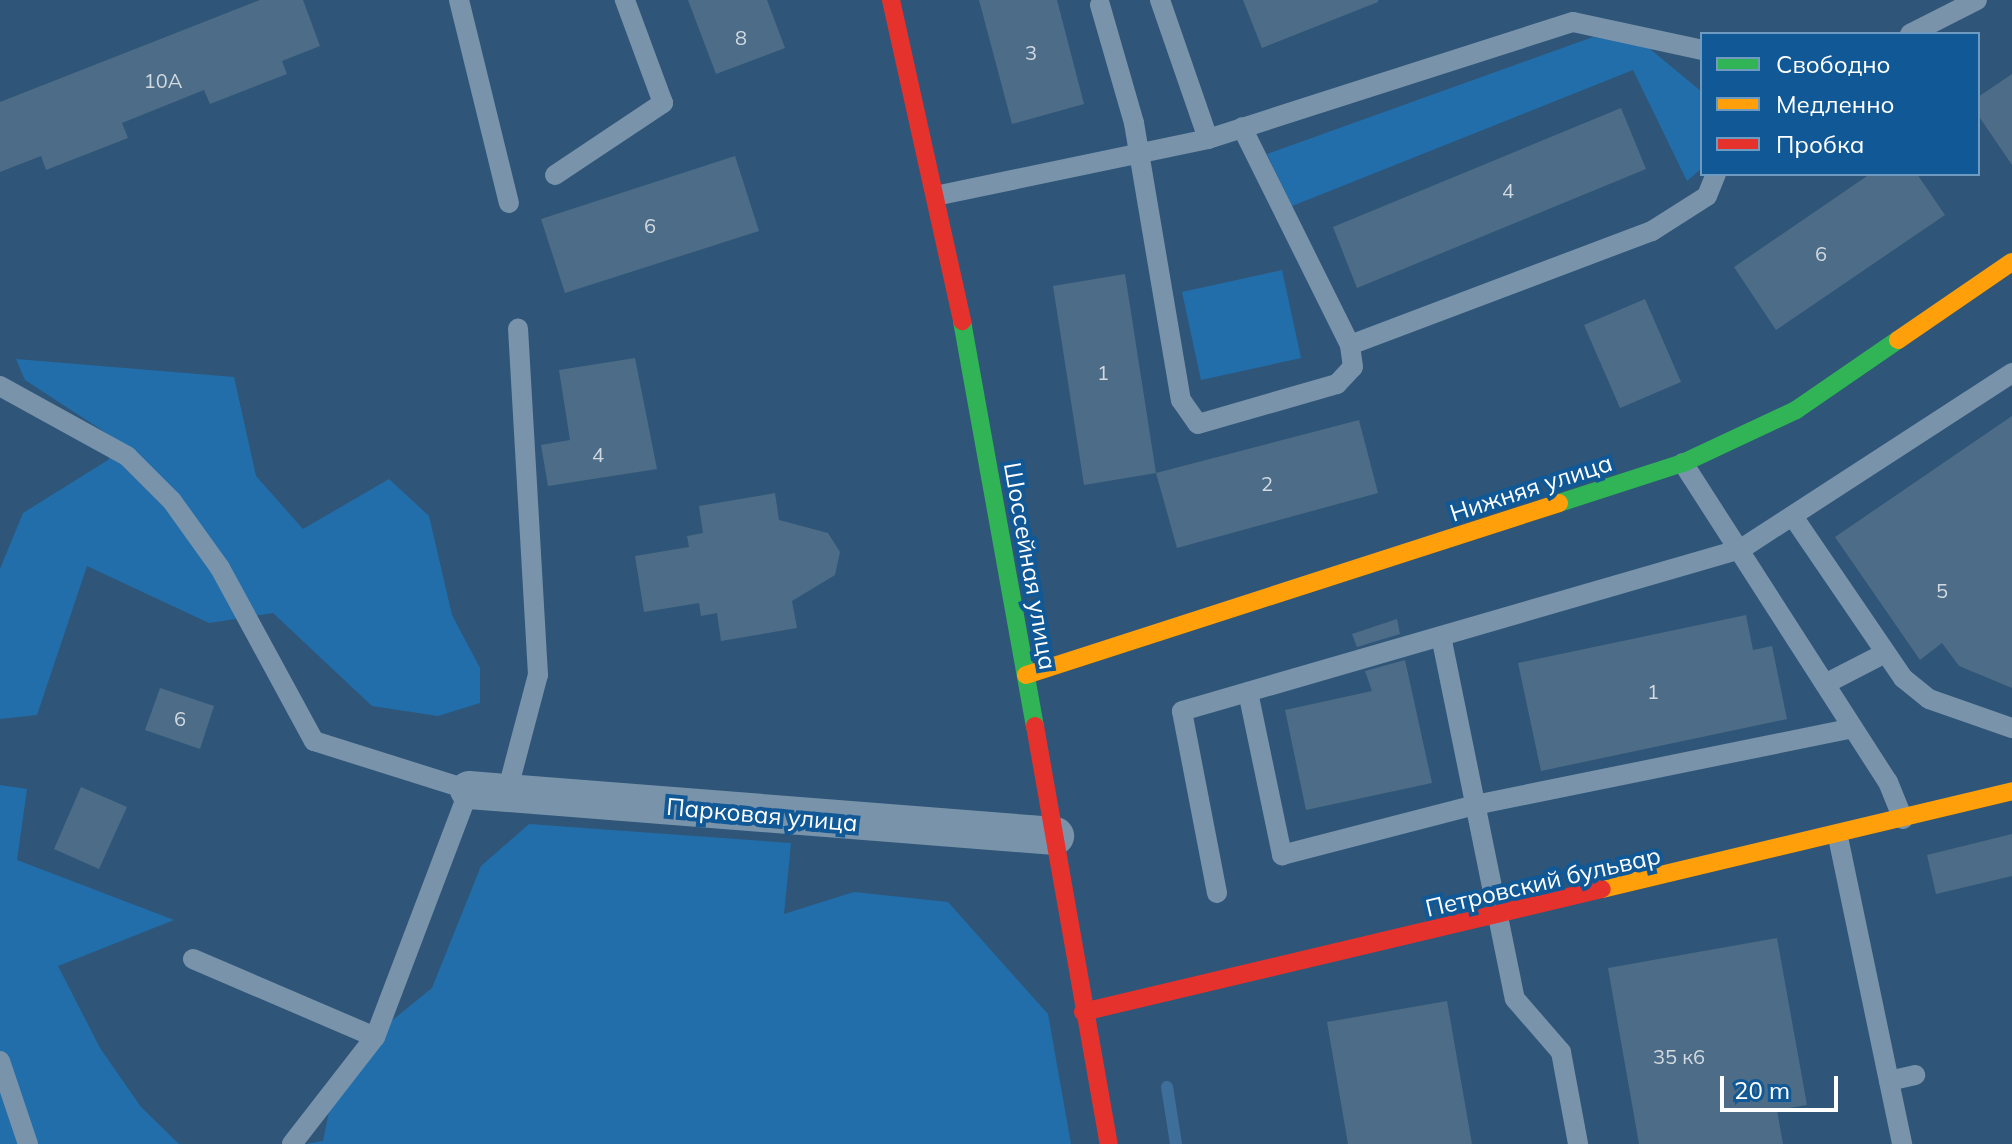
<!DOCTYPE html>
<html>
<head>
<meta charset="utf-8">
<style>
	body { margin:0 }
	#map { position:relative; width:2012px; height:1144px; overflow:hidden; background:#2f5678; font-family:Mulish,sans-serif }
	div>[style] { position:absolute }
	[style*='--x'] { left:calc(var(--x)*1px); top:calc(var(--y)*1px); width:calc(var(--w)*1px); rotate:calc(var(--a)*1deg) }
	.green>* { inset:0; background:#226eab }
	.stream>* { height:12px; margin:-6px; padding:0 6px; transform-origin:6px; border-radius:6px; background:#3e6f9b }
	.building>* { inset:0; background:#4d6c87 }
	.lane>* { height:20px; margin:-10px; padding:0 10px; transform-origin:10px; border-radius:10px; background:#7993ab }
	.street>* { height:38px; margin:-19px; padding:0 19px; transform-origin:19px; border-radius:19px; background:#7993ab }
	.fast>* { height:18px; margin:-9px; padding:0 9px; transform-origin:9px; border-radius:9px; background:#30b455 }
	.slow>* { height:18px; margin:-9px; padding:0 9px; transform-origin:9px; border-radius:9px; background:#ff9f0a }
	.jam>* { height:18px; margin:-9px; padding:0 9px; transform-origin:9px; border-radius:9px; background:#e5322d }
	span { translate:-50% -50%; white-space:nowrap; text-align:center; line-height:1.15; -webkit-text-stroke:8px #115996; paint-order:stroke }
	.number-label { font-size:20px; color:#d2dae1 }
	.number-label span { -webkit-text-stroke-width:0 }
	.street-label { font-size:24px; color:#fff }
	.legend { position:absolute; left:1700px; top:32px; width:280px; height:144px; box-sizing:border-box; background:#115996; border:2px solid #709bc0; margin:0; padding:10px 14px; list-style:none; font-size:24px; color:#fff }
	.legend li { display:flex; align-items:center; gap:16px; height:40px }
	.legend b { width:40px; border:2px solid #709bc0 }
	.scale { position:absolute; left:1720px; top:1076px; width:118px; height:36px; box-sizing:border-box; border:4px solid #fff; border-top:0; padding-left:10px; font-size:24px; line-height:28px; white-space:nowrap; color:#fff; -webkit-text-stroke:6px #115996; paint-order:stroke }
</style>
</head>
<body>
<div id="map">
	<div class="green">
		<div style="clip-path:polygon(1593px 37px,1644px 44px,1702px 92px,1702px 168px,1687px 181px,1633px 70px,1292px 206px,1267px 154px)"></div>
		<div style="clip-path:polygon(1282px 270px,1301px 358px,1201px 380px,1182px 292px)"></div>
		<div style="clip-path:polygon(16px 359px,234px 377px,256px 476px,303px 529px,389px 479px,429px 516px,452px 615px,480px 668px,480px 703px,438px 716px,372px 706px,273px 613px,209px 623px,87px 566px,37px 715px,0 719px,0 569px,23px 513px,108px 460px,120px 442px,25px 380px)"></div>
		<div style="clip-path:polygon(0 785px,27px 789px,17px 860px,174px 920px,58px 966px,100px 1048px,141px 1107px,179px 1144px,0 1144px)"></div>
		<div style="clip-path:polygon(529px 824px,791px 843px,784px 914px,854px 892px,948px 902px,1048px 1014px,1071px 1144px,305px 1144px,323px 1141px,335px 1082px,384px 1027px,432px 988px,481px 866px)"></div>
	</div>
	<div class="stream">
		<div style="--x:1167;--y:1087;--w:58;--a:81"></div>
	</div>
	<div class="building">
		<div style="clip-path:polygon(260px 0,303px 0,320px 46px,282px 61px,287px 74px,210px 104px,204px 90px,122px 123px,128px 138px,46px 170px,41px 156px,0 172px,0 102px)"></div>
		<div style="clip-path:polygon(688px 0,767px 0,785px 48px,716px 74px)"></div>
		<div style="clip-path:polygon(979px 0,1057px 0,1084px 104px,1012px 124px)"></div>
		<div style="clip-path:polygon(1243px 0,1378px 0,1378px 2px,1262px 48px)"></div>
		<div style="clip-path:polygon(2012px 74px,2012px 165px,1978px 115px,1978px 97px)"></div>
		<div style="clip-path:polygon(1621px 108px,1646px 169px,1357px 288px,1333px 227px)"></div>
		<div style="clip-path:polygon(735px 156px,759px 231px,565px 293px,541px 219px)"></div>
		<div style="clip-path:polygon(1870px 174px,1917px 174px,1945px 215px,1776px 330px,1734px 267px)"></div>
		<div style="clip-path:polygon(1125px 274px,1156px 473px,1084px 485px,1053px 286px)"></div>
		<div style="clip-path:polygon(1645px 299px,1681px 382px,1620px 408px,1584px 325px)"></div>
		<div style="clip-path:polygon(635px 358px,657px 469px,548px 486px,541px 445px,570px 440px,559px 370px)"></div>
		<div style="clip-path:polygon(2012px 416px,2012px 688px,1959px 666px,1942px 643px,1920px 660px,1835px 537px)"></div>
		<div style="clip-path:polygon(1359px 420px,1378px 493px,1177px 548px,1156px 473px)"></div>
		<div style="clip-path:polygon(775px 493px,779px 520px,828px 533px,840px 552px,835px 575px,792px 601px,797px 628px,721px 641px,717px 613px,701px 616px,699px 603px,644px 612px,635px 556px,689px 547px,687px 536px,703px 533px,699px 506px)"></div>
		<div style="clip-path:polygon(1746px 615px,1753px 650px,1772px 646px,1787px 719px,1541px 771px,1518px 663px)"></div>
		<div style="clip-path:polygon(1397px 619px,1400px 634px,1357px 647px,1352px 634px)"></div>
		<div style="clip-path:polygon(1405px 660px,1432px 783px,1306px 810px,1285px 710px,1372px 691px,1365px 671px)"></div>
		<div style="clip-path:polygon(160px 688px,214px 706px,200px 749px,145px 730px)"></div>
		<div style="clip-path:polygon(81px 787px,127px 807px,99px 869px,54px 849px)"></div>
		<div style="clip-path:polygon(2012px 834px,2012px 876px,1936px 894px,1927px 855px)"></div>
		<div style="clip-path:polygon(1777px 938px,1807px 1105px,1777px 1110px,1783px 1144px,1639px 1144px,1608px 968px)"></div>
		<div style="clip-path:polygon(1447px 1001px,1472px 1144px,1348px 1144px,1327px 1022px)"></div>
	</div>
	<div class="lane">
		<div style="--x:459;--y:0;--w:209;--a:76.2"></div>
		<div style="--x:1160;--y:0;--w:147;--a:70.9"></div>
		<div style="--x:1100;--y:5;--w:123;--a:73.9"></div>
		<div style="--x:1134;--y:123;--w:281;--a:80.4"></div>
		<div style="--x:1181;--y:400;--w:29;--a:55"></div>
		<div style="--x:1198;--y:424;--w:145;--a:-16.1"></div>
		<div style="--x:1337;--y:384;--w:23;--a:-47"></div>
		<div style="--x:1353;--y:367;--w:22;--a:-98"></div>
		<div style="--x:1350;--y:345;--w:243;--a:-116.4"></div>
		<div style="--x:1910;--y:34;--w:75;--a:-26.9"></div>
		<div style="--x:555;--y:175;--w:130;--a:-33.7"></div>
		<div style="--x:663;--y:103;--w:110;--a:-110.3"></div>
		<div style="--x:940;--y:195;--w:274;--a:-11.8"></div>
		<div style="--x:1208;--y:139;--w:383;--a:-17.8"></div>
		<div style="--x:1573;--y:22;--w:132;--a:12.2"></div>
		<div style="--x:1350;--y:345;--w:323;--a:-20.7"></div>
		<div style="--x:1652;--y:231;--w:65;--a:-32.5"></div>
		<div style="--x:1707;--y:196;--w:24;--a:-68"></div>
		<div style="--x:0;--y:386;--w:145;--a:28.9"></div>
		<div style="--x:127;--y:456;--w:64;--a:45"></div>
		<div style="--x:172;--y:501;--w:82;--a:54.4"></div>
		<div style="--x:220;--y:568;--w:197;--a:61.5"></div>
		<div style="--x:314;--y:741;--w:163;--a:17.5"></div>
		<div style="--x:469;--y:790;--w:264;--a:110.8"></div>
		<div style="--x:375;--y:1037;--w:198;--a:-156.8"></div>
		<div style="--x:1683;--y:463;--w:379;--a:57.3"></div>
		<div style="--x:1888;--y:782;--w:40;--a:68"></div>
		<div style="--x:1794;--y:518;--w:194;--a:55.7"></div>
		<div style="--x:1903;--y:678;--w:33;--a:39"></div>
		<div style="--x:1929;--y:699;--w:88;--a:19.3"></div>
		<div style="--x:1442;--y:641;--w:365;--a:78.5"></div>
		<div style="--x:1515;--y:999;--w:70;--a:49"></div>
		<div style="--x:1561;--y:1052;--w:94;--a:79.5"></div>
		<div style="--x:1825;--y:684;--w:68;--a:-27.3"></div>
		<div style="--x:1248;--y:692;--w:167;--a:78.2"></div>
		<div style="--x:1282;--y:855;--w:199;--a:-14.5"></div>
		<div style="--x:1475;--y:805;--w:385;--a:-11.5"></div>
		<div style="--x:507;--y:792;--w:121;--a:-75.2"></div>
		<div style="--x:538;--y:675;--w:347;--a:-93.3"></div>
		<div style="--x:1838;--y:837;--w:314;--a:78.2"></div>
		<div style="--x:1217;--y:893;--w:185;--a:-100.9"></div>
		<div style="--x:1182;--y:711;--w:582;--a:-16.16"></div>
		<div style="--x:1741;--y:549;--w:323;--a:-33"></div>
		<div style="--x:0;--y:1061;--w:88;--a:71.4"></div>
		<div style="--x:1889;--y:1081;--w:27;--a:-13"></div>
		<div style="--x:292;--y:1144;--w:135;--a:-52.2"></div>
	</div>
	<div class="street">
		<div style="--x:469;--y:790;--w:588;--a:4.49"></div>
	</div>
	<div class="fast">
		<div style="--x:962;--y:321;--w:412;--a:79.8"></div>
		<div style="--x:1559;--y:503;--w:130;--a:-17.9"></div>
		<div style="--x:1683;--y:463;--w:125;--a:-25.1"></div>
		<div style="--x:1796;--y:410;--w:124;--a:-34.5"></div>
	</div>
	<div class="slow">
		<div style="--x:1898;--y:340;--w:138;--a:-34.4"></div>
		<div style="--x:1026;--y:675;--w:560;--a:-17.88"></div>
		<div style="--x:1602;--y:889;--w:422;--a:-13.4"></div>
	</div>
	<div class="jam">
		<div style="--x:891;--y:0;--w:329;--a:77.5"></div>
		<div style="--x:1035;--y:726;--w:424;--a:80"></div>
		<div style="--x:1083;--y:1012;--w:533;--a:-13.33"></div>
	</div>
	<div class="number-label">
		<span style="left:741px;top:37px">8</span>
		<span style="left:1031px;top:52px">3</span>
		<span style="left:163px;top:80px">10А</span>
		<span style="left:1508px;top:190px">4</span>
		<span style="left:650px;top:225px">6</span>
		<span style="left:1821px;top:253px">6</span>
		<span style="left:1103px;top:372px">1</span>
		<span style="left:598px;top:454px">4</span>
		<span style="left:1267px;top:483px">2</span>
		<span style="left:1942px;top:590px">5</span>
		<span style="left:1653px;top:691px">1</span>
		<span style="left:180px;top:718px">6</span>
		<span style="left:1679px;top:1056px">35 к6</span>
	</div>
	<div class="street-label">
		<span style="left:1531px;top:488px;rotate:-18deg">Нижняя улица</span>
		<span style="left:1030px;top:566px;rotate:80deg">Шоссейная улица</span>
		<span style="left:762px;top:815px;rotate:5deg">Парковая улица</span>
		<span style="left:1543px;top:882px;rotate:-13deg">Петровский бульвар</span>
	</div>
	<ul class="legend">
	<li><b style="height:10px;background:#30b455"></b>Свободно</li>
	<li><b style="height:10px;background:#ff9f0a"></b>Медленно</li>
	<li><b style="height:10px;background:#e5322d"></b>Пробка</li>
	</ul>
	<div class="scale">20 m</div>
</div>
</body>
</html>
